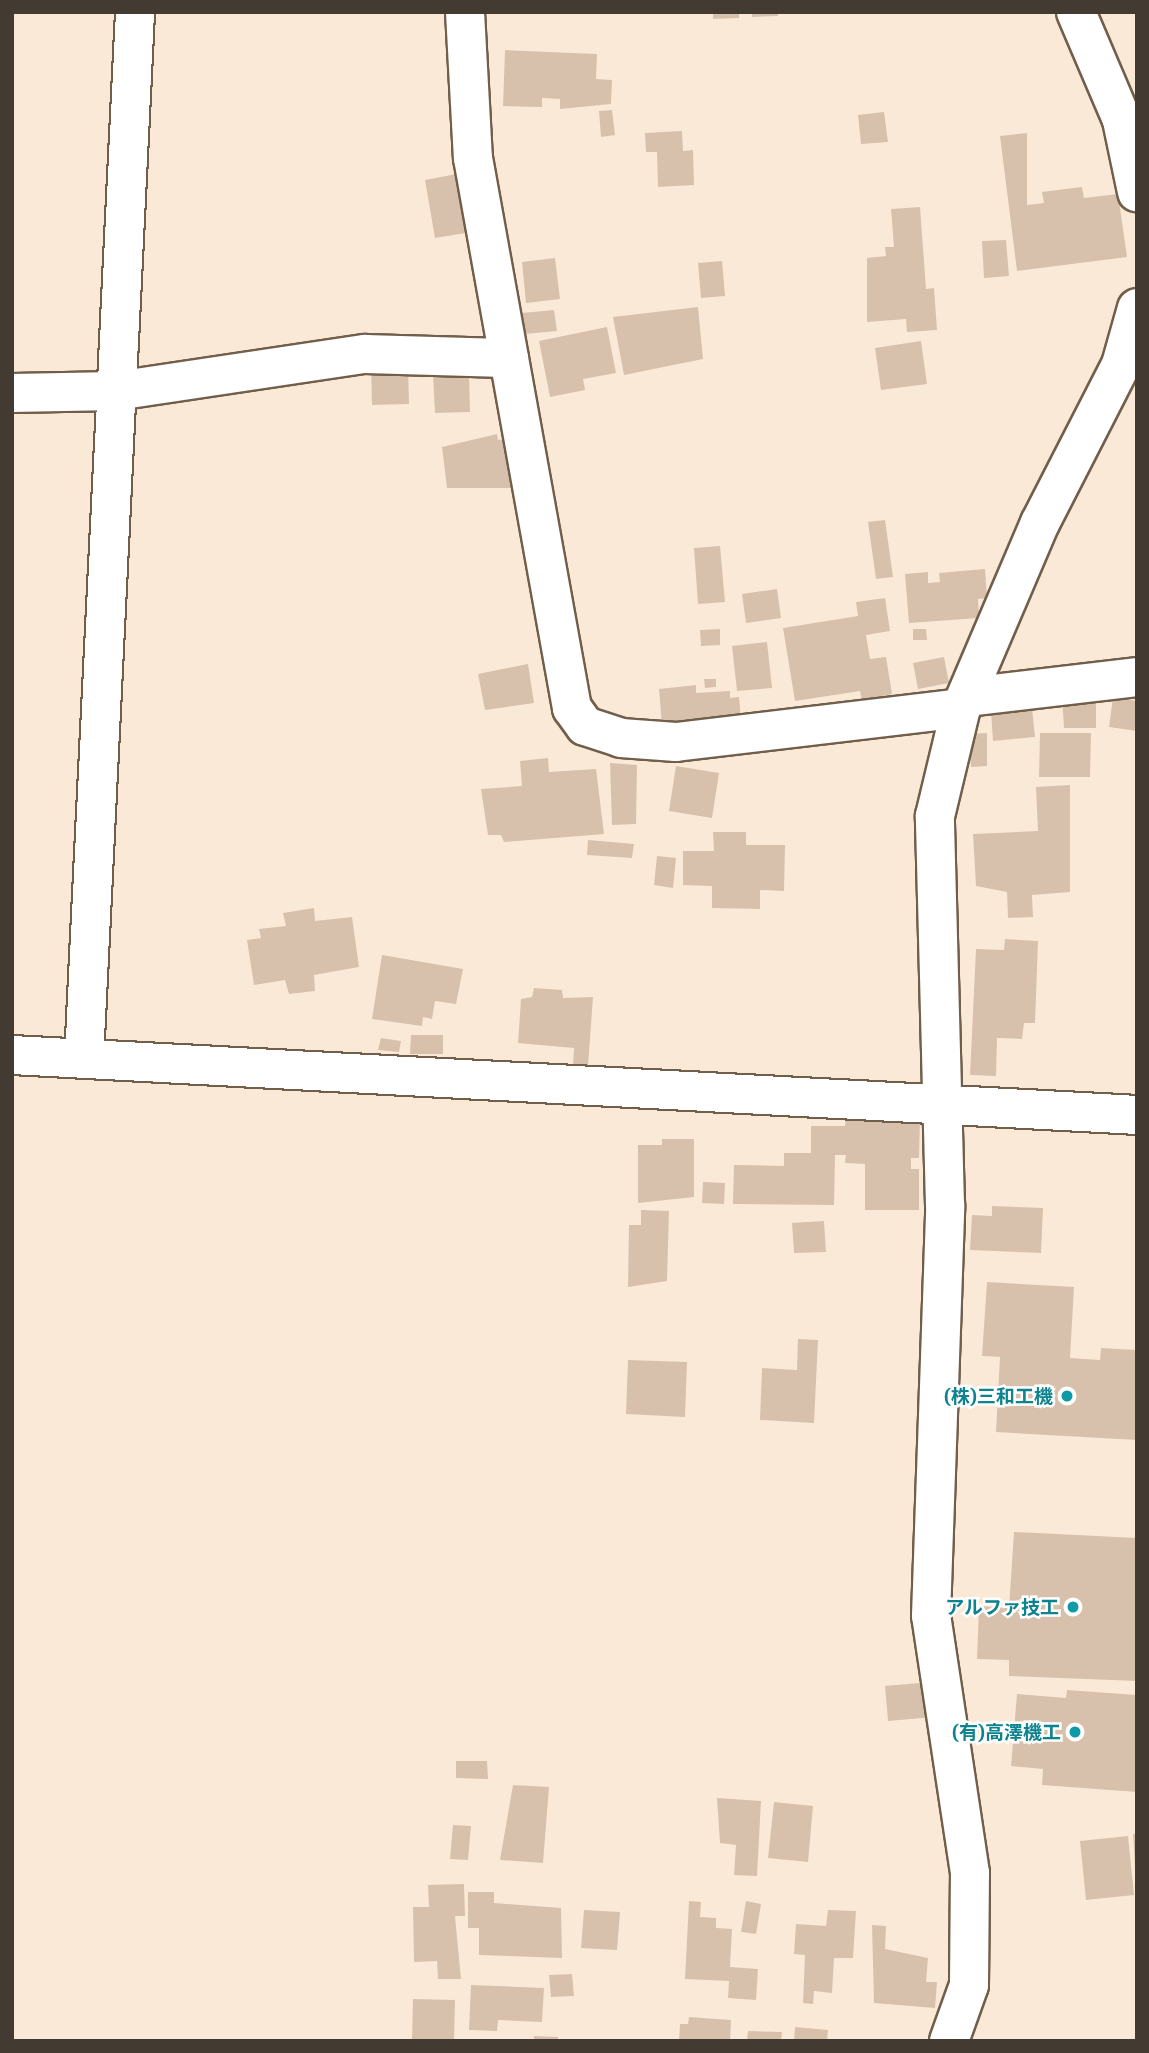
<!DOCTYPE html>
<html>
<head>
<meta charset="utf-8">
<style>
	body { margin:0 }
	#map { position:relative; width:1149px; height:2053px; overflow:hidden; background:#fbe9d7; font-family:"Exo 2","Noto Sans JP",sans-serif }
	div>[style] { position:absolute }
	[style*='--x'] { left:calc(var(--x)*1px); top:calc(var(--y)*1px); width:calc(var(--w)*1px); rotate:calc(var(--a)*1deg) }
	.building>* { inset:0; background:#d8c1ac }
	.roads { filter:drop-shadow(2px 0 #715e4b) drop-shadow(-2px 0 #715e4b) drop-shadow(0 2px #715e4b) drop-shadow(0 -2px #715e4b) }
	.minor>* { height:38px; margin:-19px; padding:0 19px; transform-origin:19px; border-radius:19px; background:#fff }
	.dots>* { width:19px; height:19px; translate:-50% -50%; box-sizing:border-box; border:4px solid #fff; border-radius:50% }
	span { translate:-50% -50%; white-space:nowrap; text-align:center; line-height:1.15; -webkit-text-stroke:5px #fff; paint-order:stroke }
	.culture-label { font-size:19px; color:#0d838f; font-weight:700 }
	.right { translate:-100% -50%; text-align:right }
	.frame { position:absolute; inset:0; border:14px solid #433a31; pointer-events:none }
</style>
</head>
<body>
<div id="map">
	<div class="building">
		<div style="clip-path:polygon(713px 12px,739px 12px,739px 18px,713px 19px)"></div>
		<div style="clip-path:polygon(752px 12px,778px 12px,778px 16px,752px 17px)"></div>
		<div style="clip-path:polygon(505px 50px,597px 54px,596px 79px,612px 80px,611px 104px,560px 109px,560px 99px,542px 98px,542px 107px,503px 106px)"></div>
		<div style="clip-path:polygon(612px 110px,615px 135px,601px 137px,599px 111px)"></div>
		<div style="clip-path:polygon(884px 112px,888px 142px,861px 144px,858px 115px)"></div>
		<div style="clip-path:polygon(682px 131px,683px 151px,693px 150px,694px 185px,658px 187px,657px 152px,646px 152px,645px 133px)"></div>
		<div style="clip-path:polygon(1027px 133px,1027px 205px,1044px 203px,1042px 192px,1082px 187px,1084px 198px,1118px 194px,1127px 257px,1017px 271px,1000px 136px)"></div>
		<div style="clip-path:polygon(462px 173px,472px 232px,435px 238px,425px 180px)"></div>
		<div style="clip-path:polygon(920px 207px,926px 289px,934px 288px,937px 330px,907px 332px,906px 319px,867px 322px,867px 258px,886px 256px,885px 247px,894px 247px,891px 209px)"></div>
		<div style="clip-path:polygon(1006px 240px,1009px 276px,984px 278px,982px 241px)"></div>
		<div style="clip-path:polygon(555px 258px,560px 299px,526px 303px,522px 262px)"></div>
		<div style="clip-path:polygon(722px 261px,725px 296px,701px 298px,698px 263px)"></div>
		<div style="clip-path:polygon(698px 307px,703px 359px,624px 375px,613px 317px)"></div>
		<div style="clip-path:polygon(554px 310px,557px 331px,525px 334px,522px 313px)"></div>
		<div style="clip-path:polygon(607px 327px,616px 373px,583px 379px,585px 390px,550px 397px,539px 341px)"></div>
		<div style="clip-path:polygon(921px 341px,927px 384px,881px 390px,875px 348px)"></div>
		<div style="clip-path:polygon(371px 365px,408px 365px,409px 404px,372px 405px)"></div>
		<div style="clip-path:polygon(469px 373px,470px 412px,435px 413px,433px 374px)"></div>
		<div style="clip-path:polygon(497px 434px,498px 440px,512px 438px,518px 488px,447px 488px,442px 447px)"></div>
		<div style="clip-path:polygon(885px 520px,893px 577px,876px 579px,868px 522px)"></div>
		<div style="clip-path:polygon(720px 546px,725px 602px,698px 604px,694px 548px)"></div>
		<div style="clip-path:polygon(985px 569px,987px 598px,978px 599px,979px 618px,909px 623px,905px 574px,928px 572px,928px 583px,940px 582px,939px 573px)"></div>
		<div style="clip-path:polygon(777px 589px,781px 618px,746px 623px,742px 594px)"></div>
		<div style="clip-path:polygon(885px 598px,890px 631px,866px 635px,870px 659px,886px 657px,892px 694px,862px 700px,860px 691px,795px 701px,783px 628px,858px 616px,856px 602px)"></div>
		<div style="clip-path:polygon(720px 629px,720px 645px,701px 646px,700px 630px)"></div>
		<div style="clip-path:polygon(913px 629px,926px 629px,927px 640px,913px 640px)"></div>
		<div style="clip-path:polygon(767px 642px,772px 688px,737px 691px,732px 646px)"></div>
		<div style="clip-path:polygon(944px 657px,949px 683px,918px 689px,913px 663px)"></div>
		<div style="clip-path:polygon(528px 664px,534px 703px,485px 710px,478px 674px)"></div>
		<div style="clip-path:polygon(704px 679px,716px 679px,716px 687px,705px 688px)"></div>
		<div style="clip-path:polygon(696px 685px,696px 693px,730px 691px,730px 698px,739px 697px,741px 719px,662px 725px,659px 689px)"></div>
		<div style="clip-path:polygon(1096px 696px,1096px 728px,1064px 728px,1062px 697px)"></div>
		<div style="clip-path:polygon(1113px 697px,1137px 701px,1137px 731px,1109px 727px)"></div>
		<div style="clip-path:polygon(1032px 708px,1035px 737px,993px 741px,991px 711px)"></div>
		<div style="clip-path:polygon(987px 733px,987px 766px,971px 767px,970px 734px)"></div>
		<div style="clip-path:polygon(1040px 733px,1091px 733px,1090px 777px,1039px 777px)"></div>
		<div style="clip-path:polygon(548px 758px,549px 772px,596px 769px,604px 834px,504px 842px,501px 835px,488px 835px,481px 789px,522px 786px,520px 761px)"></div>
		<div style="clip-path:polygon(610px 763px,637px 765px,636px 824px,612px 825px)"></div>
		<div style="clip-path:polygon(676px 766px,719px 773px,712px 818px,669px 811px)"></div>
		<div style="clip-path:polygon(1070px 785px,1070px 892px,1032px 895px,1033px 917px,1008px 918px,1007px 892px,976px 886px,973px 834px,1038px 831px,1036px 787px)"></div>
		<div style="clip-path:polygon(713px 832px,746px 832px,746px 845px,785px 845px,784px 891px,760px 890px,760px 909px,712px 908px,712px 886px,683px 885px,683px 851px,714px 851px)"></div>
		<div style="clip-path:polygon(588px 840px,634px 844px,632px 858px,587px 855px)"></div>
		<div style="clip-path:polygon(657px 856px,676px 858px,673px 888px,654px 885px)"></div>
		<div style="clip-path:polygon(314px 908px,315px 921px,352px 917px,359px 967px,314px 975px,315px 991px,289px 994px,285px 980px,254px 985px,247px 940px,261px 938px,259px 929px,286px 926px,283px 913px)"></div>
		<div style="clip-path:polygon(1005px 939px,1038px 941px,1035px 1023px,1024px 1023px,1022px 1039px,997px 1038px,996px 1076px,970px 1075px,976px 949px,1004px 950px)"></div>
		<div style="clip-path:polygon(382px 955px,463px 969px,456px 1004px,435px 1001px,432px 1019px,423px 1017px,422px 1026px,372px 1019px)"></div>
		<div style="clip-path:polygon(534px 988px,562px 990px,563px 998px,593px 997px,588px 1066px,573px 1065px,574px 1048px,518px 1043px,521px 999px,532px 997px)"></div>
		<div style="clip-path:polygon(411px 1035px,443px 1035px,443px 1054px,410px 1054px)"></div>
		<div style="clip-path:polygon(381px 1038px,401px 1041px,399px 1052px,378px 1050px)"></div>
		<div style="clip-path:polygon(846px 1118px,920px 1119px,919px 1158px,911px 1158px,911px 1169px,919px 1169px,919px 1210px,865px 1210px,865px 1164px,845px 1163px,846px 1155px,835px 1155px,834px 1205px,733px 1204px,734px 1165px,784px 1166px,784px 1153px,811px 1153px,811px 1126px,845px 1126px)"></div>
		<div style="clip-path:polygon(662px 1139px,694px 1139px,694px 1197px,638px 1203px,638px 1145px,662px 1145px)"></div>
		<div style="clip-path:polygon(703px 1182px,725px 1183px,724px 1204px,702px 1203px)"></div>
		<div style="clip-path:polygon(992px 1206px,1043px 1208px,1041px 1253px,970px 1250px,972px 1215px,992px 1216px)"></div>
		<div style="clip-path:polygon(641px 1210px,669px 1211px,667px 1281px,628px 1287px,629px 1225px,641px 1225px)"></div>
		<div style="clip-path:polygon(824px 1221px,826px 1252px,794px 1253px,792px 1223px)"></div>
		<div style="clip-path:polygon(987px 1282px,1074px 1287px,1070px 1358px,1100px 1360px,1101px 1348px,1137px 1350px,1137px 1440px,996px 1432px,1000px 1357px,982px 1356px)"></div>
		<div style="clip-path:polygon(798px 1339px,818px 1340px,814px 1423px,760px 1420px,762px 1368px,797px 1370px)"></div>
		<div style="clip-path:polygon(628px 1360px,687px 1362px,685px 1417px,626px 1414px)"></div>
		<div style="clip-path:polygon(1014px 1532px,1137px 1538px,1137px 1681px,1009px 1676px,1009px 1660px,977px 1659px,979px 1606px,1009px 1608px)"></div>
		<div style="clip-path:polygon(931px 1682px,934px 1717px,888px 1721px,885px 1686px)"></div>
		<div style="clip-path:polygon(1067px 1690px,1137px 1695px,1137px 1792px,1042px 1785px,1043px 1769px,1011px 1766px,1017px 1694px,1066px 1698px)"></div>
		<div style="clip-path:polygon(456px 1761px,487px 1761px,488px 1779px,456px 1778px)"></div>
		<div style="clip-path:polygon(513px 1785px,549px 1787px,543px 1863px,500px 1860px)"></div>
		<div style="clip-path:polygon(717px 1798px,761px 1801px,757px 1876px,734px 1875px,736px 1845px,720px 1843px)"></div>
		<div style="clip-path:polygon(774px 1802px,813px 1806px,808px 1862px,768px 1858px)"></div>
		<div style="clip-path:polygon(453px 1825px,471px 1826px,468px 1860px,450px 1859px)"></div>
		<div style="clip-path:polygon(1133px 1834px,1137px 1834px,1137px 1867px,1135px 1867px)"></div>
		<div style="clip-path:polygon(1128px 1836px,1134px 1895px,1086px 1900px,1080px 1841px)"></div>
		<div style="clip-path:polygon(464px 1884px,465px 1916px,455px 1916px,461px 1979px,438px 1979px,437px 1961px,414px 1962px,413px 1907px,429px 1907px,428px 1885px)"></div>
		<div style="clip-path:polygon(468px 1892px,494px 1892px,494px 1903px,561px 1908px,562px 1958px,479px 1955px,479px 1928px,468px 1928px)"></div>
		<div style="clip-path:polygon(689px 1901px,701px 1902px,700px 1917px,716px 1918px,716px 1928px,732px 1929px,730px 1967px,758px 1969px,756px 2000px,728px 1998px,729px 1981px,685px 1979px)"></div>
		<div style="clip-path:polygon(746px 1901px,761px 1904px,756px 1934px,741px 1932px)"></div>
		<div style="clip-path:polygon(584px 1910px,620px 1912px,617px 1950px,581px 1948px)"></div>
		<div style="clip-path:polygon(828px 1910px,856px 1911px,853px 1958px,834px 1958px,832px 1993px,814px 1991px,813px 2004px,803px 2003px,805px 1955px,794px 1954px,796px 1924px,826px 1926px)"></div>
		<div style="clip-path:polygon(872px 1925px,886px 1926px,885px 1949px,928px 1958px,926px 1982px,937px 1982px,935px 2008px,874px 2003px)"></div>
		<div style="clip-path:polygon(572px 1974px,574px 1996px,551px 1997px,549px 1975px)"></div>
		<div style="clip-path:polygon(471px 1985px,544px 1988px,542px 2022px,498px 2020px,497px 2031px,469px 2030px)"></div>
		<div style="clip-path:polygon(413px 1999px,455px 2000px,454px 2041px,412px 2041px)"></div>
		<div style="clip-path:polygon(689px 2017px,731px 2020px,730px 2041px,679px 2041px,680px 2024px,688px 2024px)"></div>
		<div style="clip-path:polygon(795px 2027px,828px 2030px,827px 2041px,794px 2041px)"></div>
		<div style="clip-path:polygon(748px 2031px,782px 2032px,781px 2041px,747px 2041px)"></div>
		<div style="clip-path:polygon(534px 2036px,558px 2037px,558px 2041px,534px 2041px)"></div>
	</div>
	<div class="roads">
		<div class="minor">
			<div style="--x:465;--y:12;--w:146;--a:86.9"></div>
			<div style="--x:473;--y:158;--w:559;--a:79.8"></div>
			<div style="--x:572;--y:708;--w:22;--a:54"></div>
			<div style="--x:585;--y:726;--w:38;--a:18"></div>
			<div style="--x:621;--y:738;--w:55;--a:4.2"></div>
			<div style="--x:676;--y:742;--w:287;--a:-6.8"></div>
			<div style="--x:1076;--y:12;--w:117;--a:66.9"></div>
			<div style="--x:1122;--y:120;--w:74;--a:78.2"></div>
			<div style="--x:12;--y:393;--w:104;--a:-1.1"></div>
			<div style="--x:116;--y:391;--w:252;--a:-8.5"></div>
			<div style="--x:365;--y:354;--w:144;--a:1.6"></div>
			<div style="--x:968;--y:697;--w:170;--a:-6.7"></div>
			<div style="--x:12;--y:1055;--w:1127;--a:3.05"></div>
			<div style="--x:84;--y:1059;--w:1048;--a:-87.21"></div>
			<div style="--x:949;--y:2041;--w:59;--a:-70.3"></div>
			<div style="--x:969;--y:1985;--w:112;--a:-89.5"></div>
			<div style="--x:970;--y:1873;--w:260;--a:-98.6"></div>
			<div style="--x:931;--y:1616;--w:411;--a:-88"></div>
			<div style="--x:945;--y:1205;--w:389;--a:-91.5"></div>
			<div style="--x:935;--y:816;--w:111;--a:-76.5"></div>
			<div style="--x:961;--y:708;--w:201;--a:-66.9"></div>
			<div style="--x:1040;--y:523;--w:178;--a:-62.9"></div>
			<div style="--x:1121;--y:365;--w:59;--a:-74.3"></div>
		</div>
	</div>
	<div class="dots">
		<div style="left:1067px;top:1396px;background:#0f9aa8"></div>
		<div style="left:1073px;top:1607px;background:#0f9aa8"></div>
		<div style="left:1075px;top:1732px;background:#0f9aa8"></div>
	</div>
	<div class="culture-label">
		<span class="right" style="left:1053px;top:1396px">(株)三和工機</span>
		<span class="right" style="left:1059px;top:1607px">アルファ技工</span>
		<span class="right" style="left:1061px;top:1732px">(有)高澤機工</span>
	</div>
	<div class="frame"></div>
</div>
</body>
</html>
